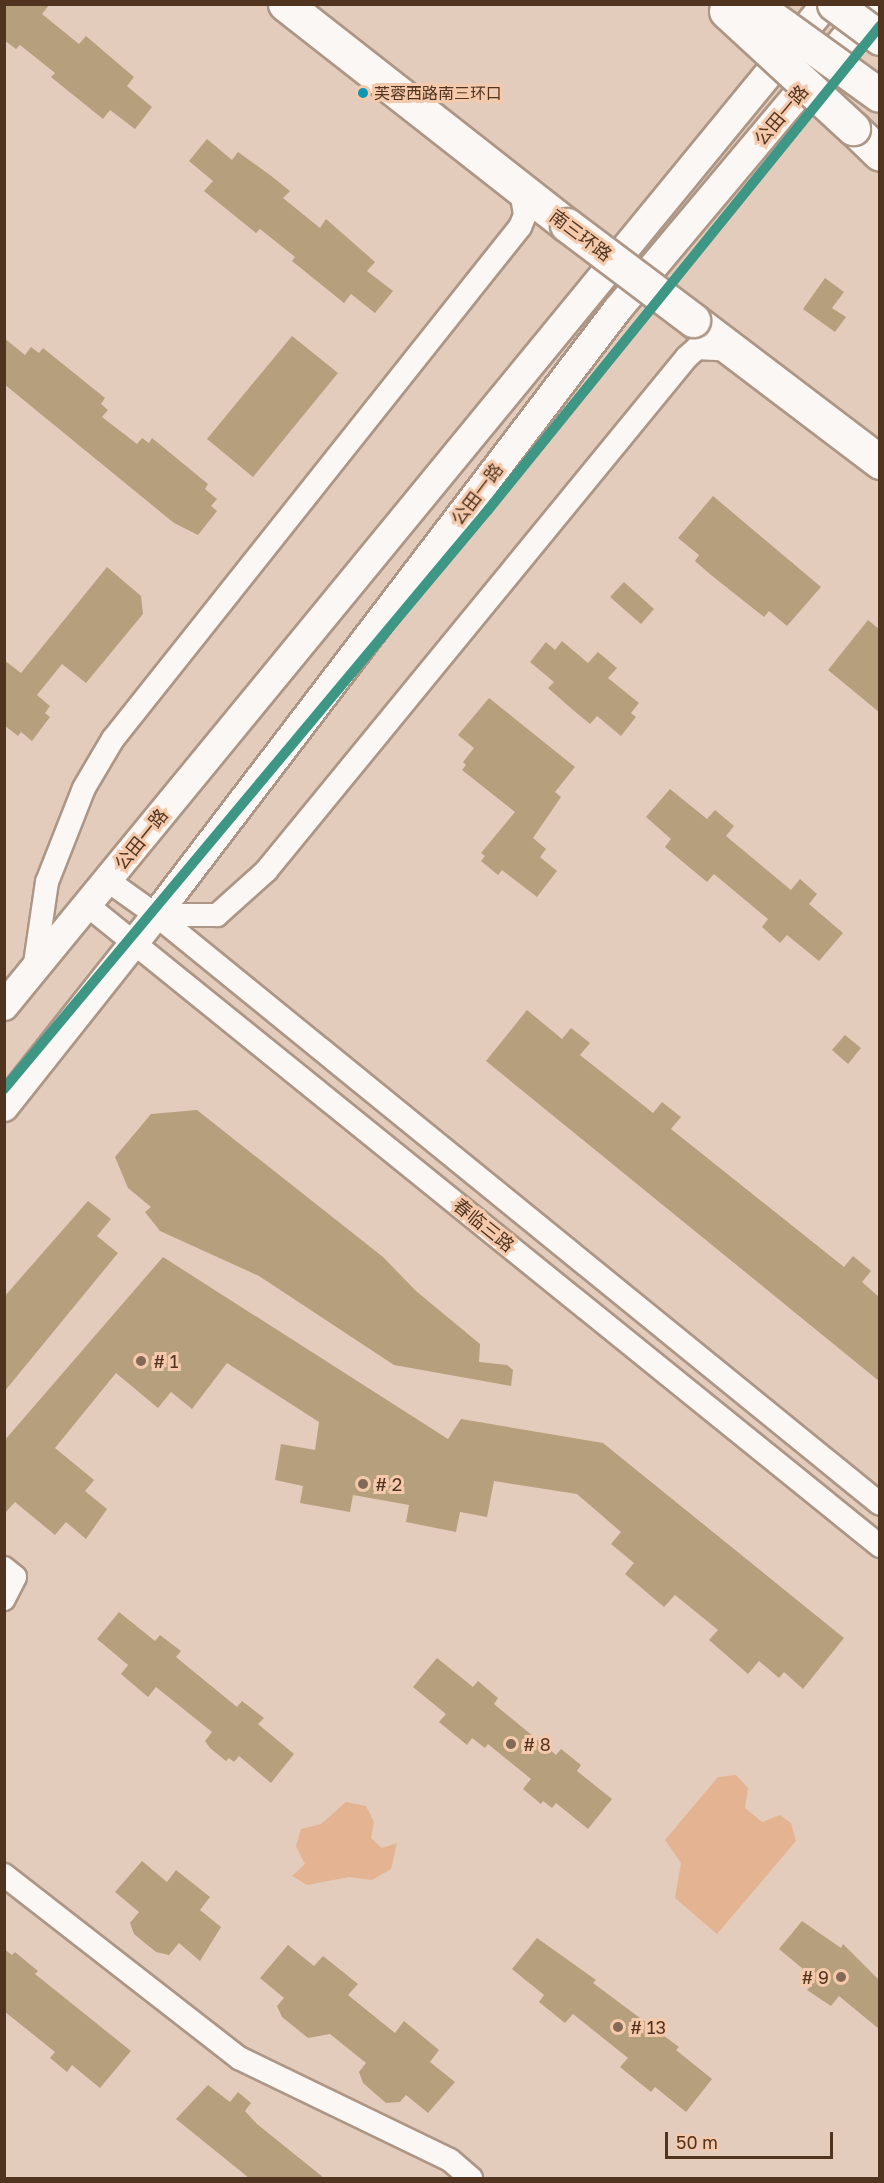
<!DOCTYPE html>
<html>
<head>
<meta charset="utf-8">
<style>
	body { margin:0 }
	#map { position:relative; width:884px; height:2183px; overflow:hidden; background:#e4ccbc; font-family:"Golos Text","Noto Sans SC",sans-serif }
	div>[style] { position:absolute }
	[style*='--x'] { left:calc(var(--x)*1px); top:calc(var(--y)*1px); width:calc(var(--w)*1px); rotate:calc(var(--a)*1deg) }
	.green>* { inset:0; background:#e4b391 }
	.building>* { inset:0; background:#b69f7d }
	.roads { filter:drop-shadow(2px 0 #ad9685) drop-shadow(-2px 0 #ad9685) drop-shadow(0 2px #ad9685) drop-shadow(0 -2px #ad9685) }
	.minor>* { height:22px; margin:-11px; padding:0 11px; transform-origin:11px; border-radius:11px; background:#fbf7f5 }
	.major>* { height:28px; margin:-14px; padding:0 14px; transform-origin:14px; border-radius:14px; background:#fbf7f5 }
	.highway>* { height:33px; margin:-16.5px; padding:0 16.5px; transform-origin:16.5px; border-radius:16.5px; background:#fbf7f5 }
	.bridges { filter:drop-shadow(2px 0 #ad9685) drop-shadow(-2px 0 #ad9685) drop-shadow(0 2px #ad9685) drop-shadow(0 -2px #ad9685) }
	.highway-bridge>* { height:33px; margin:-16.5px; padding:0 16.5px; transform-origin:16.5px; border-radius:16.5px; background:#fbf7f5 }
	.metro-1>* { height:10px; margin:-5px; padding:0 5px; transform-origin:5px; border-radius:5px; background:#3e9785 }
	.dots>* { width:16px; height:16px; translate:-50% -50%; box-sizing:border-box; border:3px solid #f5c9ab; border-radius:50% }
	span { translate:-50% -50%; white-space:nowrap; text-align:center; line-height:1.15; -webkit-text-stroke:6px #f5c9ab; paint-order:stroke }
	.bus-label { font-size:16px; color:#51341f }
	.left { translate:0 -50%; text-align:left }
	.street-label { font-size:18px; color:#51341f }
	.poi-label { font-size:18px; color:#51341f }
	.right { translate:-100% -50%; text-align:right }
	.frame { position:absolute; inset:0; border:6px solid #51341f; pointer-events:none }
	.scale { position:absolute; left:665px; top:2132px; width:168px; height:27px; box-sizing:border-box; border:3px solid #51341f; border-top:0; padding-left:8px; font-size:18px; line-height:21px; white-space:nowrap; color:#51341f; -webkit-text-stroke:4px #f5c9ab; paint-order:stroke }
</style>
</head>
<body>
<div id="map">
	<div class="green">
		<div style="clip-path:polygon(736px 1775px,748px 1788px,745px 1808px,762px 1822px,780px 1815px,791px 1823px,796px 1841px,717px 1934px,675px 1898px,681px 1863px,665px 1840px,718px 1777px)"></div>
		<div style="clip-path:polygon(346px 1802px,366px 1806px,374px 1822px,371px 1838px,382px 1848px,397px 1843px,391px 1869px,372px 1880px,349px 1877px,307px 1885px,292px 1876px,305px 1864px,296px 1846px,301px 1829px,321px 1824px)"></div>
	</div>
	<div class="building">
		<div style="clip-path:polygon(4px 4px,50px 4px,42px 14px,79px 44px,86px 36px,134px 77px,127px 86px,152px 107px,135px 129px,110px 110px,103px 119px,51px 77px,55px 73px,20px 45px,16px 49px,4px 40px)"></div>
		<div style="clip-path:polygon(207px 139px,232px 160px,238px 152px,270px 175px,290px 191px,283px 198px,320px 228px,326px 219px,375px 262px,367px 271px,393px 291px,375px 313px,351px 294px,344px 303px,292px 261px,295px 257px,260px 229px,256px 233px,204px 191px,213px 181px,189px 161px)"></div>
		<div style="clip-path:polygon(825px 278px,844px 292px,832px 308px,846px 317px,835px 332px,803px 309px)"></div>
		<div style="clip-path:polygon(292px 336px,338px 373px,253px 477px,207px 439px)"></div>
		<div style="clip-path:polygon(4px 338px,25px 355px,31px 347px,39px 353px,43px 348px,105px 398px,101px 404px,108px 410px,102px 417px,137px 444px,142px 438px,149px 443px,152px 438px,208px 484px,205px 489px,217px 499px,211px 506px,217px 511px,198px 535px,174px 523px,4px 384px)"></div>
		<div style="clip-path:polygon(713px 496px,821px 587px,787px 626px,769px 611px,764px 617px,711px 575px,695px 561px,699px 555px,678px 538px)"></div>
		<div style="clip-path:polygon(107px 567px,141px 596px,143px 614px,86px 683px,62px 664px,37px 695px,50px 706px,45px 713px,50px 717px,32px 741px,21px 732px,18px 736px,4px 725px,4px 660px,21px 673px)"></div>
		<div style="clip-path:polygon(624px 582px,654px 609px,641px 624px,610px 597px)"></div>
		<div style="clip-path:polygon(868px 620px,879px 629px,879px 712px,828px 670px)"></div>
		<div style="clip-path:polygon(562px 641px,588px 663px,598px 652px,617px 668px,608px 678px,639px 703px,631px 713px,636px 717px,621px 736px,597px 716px,590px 724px,573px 710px,548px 688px,554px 682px,530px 662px,546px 642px,555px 650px)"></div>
		<div style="clip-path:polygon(489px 698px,575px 767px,555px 792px,561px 797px,533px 838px,546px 849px,540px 857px,557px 871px,537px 897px,502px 870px,498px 875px,481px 861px,485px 856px,481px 853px,515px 812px,462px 770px,466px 765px,463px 762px,474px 748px,458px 735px)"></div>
		<div style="clip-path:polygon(670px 789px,707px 819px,715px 810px,734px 826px,726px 836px,791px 890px,800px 879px,817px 894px,809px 904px,843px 933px,819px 961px,787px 935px,780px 943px,762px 927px,768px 919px,714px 874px,707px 882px,665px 847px,671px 839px,646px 817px)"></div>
		<div style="clip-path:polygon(527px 1010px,562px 1039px,571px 1028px,590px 1043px,580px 1055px,653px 1113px,662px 1102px,681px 1117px,671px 1129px,844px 1267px,853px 1256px,871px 1271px,862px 1282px,879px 1297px,879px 1381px,486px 1061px)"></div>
		<div style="clip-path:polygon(845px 1035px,861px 1048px,848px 1064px,832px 1050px)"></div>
		<div style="clip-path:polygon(197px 1110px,383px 1257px,416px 1291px,480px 1344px,479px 1362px,507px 1365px,513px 1370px,511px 1386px,394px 1365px,259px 1276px,160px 1231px,145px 1212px,151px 1207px,128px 1188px,115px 1157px,151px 1114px)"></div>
		<div style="clip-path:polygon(88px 1201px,111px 1219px,97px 1236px,118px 1253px,4px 1392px,4px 1297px)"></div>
		<div style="clip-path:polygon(163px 1257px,448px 1439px,461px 1419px,603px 1443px,844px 1638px,803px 1689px,784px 1672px,779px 1678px,759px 1661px,748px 1674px,709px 1640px,718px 1630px,675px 1595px,664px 1607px,625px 1574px,634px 1563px,611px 1544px,621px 1532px,577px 1494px,494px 1481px,487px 1517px,460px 1512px,456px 1532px,406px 1522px,409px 1505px,353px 1495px,350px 1512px,300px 1503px,303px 1486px,275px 1480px,281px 1444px,315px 1450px,319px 1422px,227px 1363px,192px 1409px,171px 1392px,158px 1408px,116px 1373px,55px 1448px,94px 1480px,85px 1491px,107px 1509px,86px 1539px,66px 1522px,55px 1535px,15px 1502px,4px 1514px,4px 1441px)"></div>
		<div style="clip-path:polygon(119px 1612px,155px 1641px,160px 1635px,181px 1651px,176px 1657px,237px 1707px,242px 1701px,264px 1718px,258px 1724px,294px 1754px,271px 1783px,239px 1756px,234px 1762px,229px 1758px,226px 1761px,210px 1748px,205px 1741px,212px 1732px,156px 1687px,148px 1697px,121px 1674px,128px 1665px,97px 1639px)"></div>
		<div style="clip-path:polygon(437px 1658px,473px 1687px,478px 1681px,498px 1698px,494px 1704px,556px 1755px,561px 1749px,581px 1765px,577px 1771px,612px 1799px,588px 1829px,556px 1803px,552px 1808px,543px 1801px,541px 1804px,523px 1789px,531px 1779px,488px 1744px,485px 1748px,472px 1738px,467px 1745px,439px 1722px,446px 1714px,413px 1687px)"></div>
		<div style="clip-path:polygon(142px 1861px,167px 1882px,176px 1870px,210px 1897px,200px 1910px,221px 1927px,200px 1961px,179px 1943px,169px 1955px,156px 1952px,134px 1934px,130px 1923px,139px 1912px,115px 1892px)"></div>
		<div style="clip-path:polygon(802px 1921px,841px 1948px,843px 1944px,879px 1980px,879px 2029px,839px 1996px,831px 2006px,807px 1990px,812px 1985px,805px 1980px,809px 1974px,779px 1949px)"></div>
		<div style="clip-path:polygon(537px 1938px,596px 1980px,593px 1983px,679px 2047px,676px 2050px,712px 2079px,686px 2112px,655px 2087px,651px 2092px,620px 2067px,628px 2058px,573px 2014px,565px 2023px,539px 2002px,544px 1995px,512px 1969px)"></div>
		<div style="clip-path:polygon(288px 1945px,314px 1966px,323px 1956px,358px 1984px,348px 1995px,395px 2033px,404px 2021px,439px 2050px,430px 2062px,455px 2082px,428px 2113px,406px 2095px,400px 2102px,386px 2103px,363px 2083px,359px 2072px,366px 2063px,330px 2034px,308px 2038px,282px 2017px,277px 2006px,284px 1998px,260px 1978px)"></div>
		<div style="clip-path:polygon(4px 1949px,12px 1955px,15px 1952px,38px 1971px,35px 1974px,131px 2051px,100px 2088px,72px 2065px,67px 2072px,50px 2058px,55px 2052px,4px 2011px)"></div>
		<div style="clip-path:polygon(208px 2085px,230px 2102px,238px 2092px,251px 2103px,245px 2111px,257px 2124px,324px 2178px,249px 2178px,176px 2119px)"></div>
	</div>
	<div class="roads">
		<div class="minor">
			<div style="--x:107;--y:880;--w:60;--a:35.5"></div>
			<div style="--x:156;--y:915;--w:933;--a:39.13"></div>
			<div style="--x:87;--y:905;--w:1020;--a:38.95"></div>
			<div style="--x:156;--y:915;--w:61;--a:0"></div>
			<div style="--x:217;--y:915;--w:66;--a:-41.9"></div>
			<div style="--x:266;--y:871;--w:664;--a:-50.68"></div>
			<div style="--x:687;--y:357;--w:13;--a:-42"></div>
			<div style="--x:697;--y:348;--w:33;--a:3"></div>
			<div style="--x:34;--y:970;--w:89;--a:-81.6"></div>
			<div style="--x:47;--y:882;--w:101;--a:-68.5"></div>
			<div style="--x:84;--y:788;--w:57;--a:-59.4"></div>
			<div style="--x:113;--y:739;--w:654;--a:-51.52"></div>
			<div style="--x:520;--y:227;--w:13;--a:-67"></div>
			<div style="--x:525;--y:215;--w:26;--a:-99"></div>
			<div style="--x:4;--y:1568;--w:14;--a:39"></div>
			<div style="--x:15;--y:1577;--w:25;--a:117"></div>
			<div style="--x:4;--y:1875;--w:298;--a:37.9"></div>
			<div style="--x:239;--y:2058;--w:234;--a:25.8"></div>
			<div style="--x:450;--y:2160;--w:28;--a:41"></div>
		</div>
		<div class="major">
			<div style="--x:4;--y:1006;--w:1296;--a:-50.64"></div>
			<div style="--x:4;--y:1107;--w:245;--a:-51.6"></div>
			<div style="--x:156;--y:915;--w:761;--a:-52.69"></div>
			<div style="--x:617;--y:310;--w:400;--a:-50"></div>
		</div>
		<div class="highway">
			<div style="--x:285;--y:4;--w:358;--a:38.1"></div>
			<div style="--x:853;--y:128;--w:37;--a:44"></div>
			<div style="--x:693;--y:320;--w:235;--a:37.2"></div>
		</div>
	</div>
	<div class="bridges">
		<div class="highway-bridge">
			<div style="--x:753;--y:4;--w:155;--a:35.8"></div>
			<div style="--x:834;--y:4;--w:57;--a:36.5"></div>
			<div style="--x:726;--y:11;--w:173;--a:42.7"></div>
			<div style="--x:567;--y:225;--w:158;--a:37"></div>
		</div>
	</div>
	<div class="metro-1">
		<div style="--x:4;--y:1089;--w:755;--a:-50.11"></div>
		<div style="--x:488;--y:510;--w:623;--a:-51"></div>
	</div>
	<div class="dots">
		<div style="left:363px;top:93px;background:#0c97b4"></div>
		<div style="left:141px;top:1361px;background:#846956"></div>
		<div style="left:363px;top:1484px;background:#846956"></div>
		<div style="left:511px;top:1744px;background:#846956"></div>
		<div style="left:841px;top:1977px;background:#846956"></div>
		<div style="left:618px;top:2027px;background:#846956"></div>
	</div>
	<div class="bus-label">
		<span class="left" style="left:374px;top:93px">芙蓉西路南三环口</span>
	</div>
	<div class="street-label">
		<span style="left:781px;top:115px;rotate:-50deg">公田一路</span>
		<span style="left:581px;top:235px;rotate:37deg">南三环路</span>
		<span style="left:477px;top:494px;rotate:-53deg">公田一路</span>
		<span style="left:141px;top:839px;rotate:-51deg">公田一路</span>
		<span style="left:484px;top:1225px;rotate:39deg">春临三路</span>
	</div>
	<div class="poi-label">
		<span class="left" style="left:153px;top:1361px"># 1</span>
		<span class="left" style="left:375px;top:1484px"># 2</span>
		<span class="left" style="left:523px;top:1744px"># 8</span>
		<span class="right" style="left:829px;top:1977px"># 9</span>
		<span class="left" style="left:630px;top:2027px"># 13</span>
	</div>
	<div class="frame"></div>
	<div class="scale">50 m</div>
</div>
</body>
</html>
